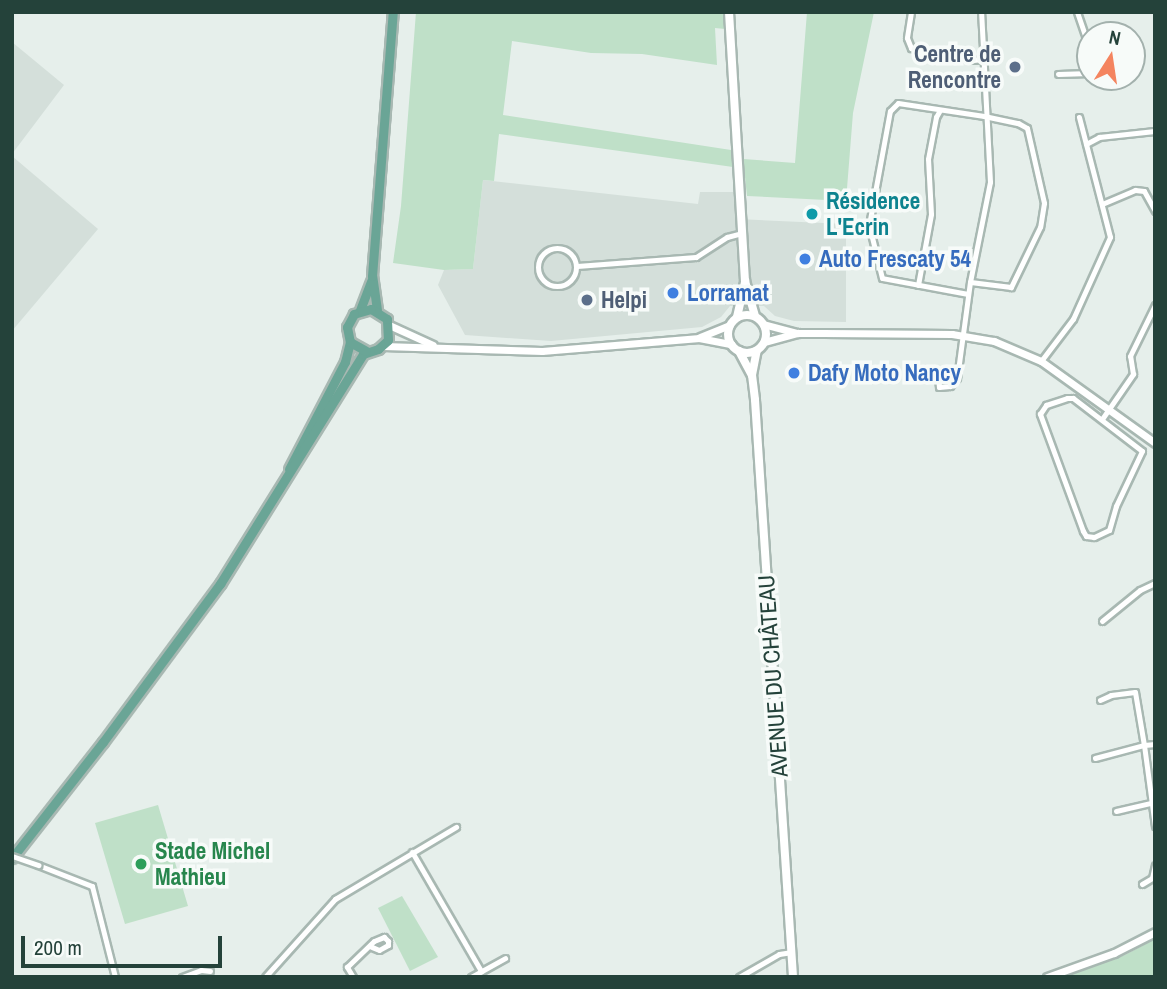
<!DOCTYPE html>
<html>
<head>
<meta charset="utf-8">
<style>
	body { margin:0 }
	#map { position:relative; width:1167px; height:989px; overflow:hidden; background:#e6efeb; font-family:"Archivo Narrow",sans-serif }
	div>[style] { position:absolute }
	[style*='--x'] { left:calc(var(--x)*1px); top:calc(var(--y)*1px); width:calc(var(--w)*1px); rotate:calc(var(--a)*1deg) }
	.built>* { inset:0; background:#d4dfda }
	.green>* { inset:0; background:#bfe0c8 }
	.roads { filter:drop-shadow(2px 0 #a8b8b2) drop-shadow(-2px 0 #a8b8b2) drop-shadow(0 2px #a8b8b2) drop-shadow(0 -2px #a8b8b2) }
	.minor>* { height:5px; margin:-2.5px; padding:0 2.5px; transform-origin:2.5px; border-radius:2.5px; background:#fff }
	.minor>.ring { margin:-2.5px; padding:0; box-sizing:content-box; background:none; border:5px solid #fff; border-radius:50% }
	.tertiary>* { height:7px; margin:-3.5px; padding:0 3.5px; transform-origin:3.5px; border-radius:3.5px; background:#fff }
	.secondary>* { height:8px; margin:-4px; padding:0 4px; transform-origin:4px; border-radius:4px; background:#fff }
	.secondary>.ring { margin:-4px; padding:0; box-sizing:content-box; background:none; border:8px solid #fff; border-radius:50% }
	.primary>* { height:9px; margin:-4.5px; padding:0 4.5px; transform-origin:4.5px; border-radius:4.5px; background:#6aa596 }
	.bridges { filter:drop-shadow(2px 0 #a8b8b2) drop-shadow(-2px 0 #a8b8b2) drop-shadow(0 2px #a8b8b2) drop-shadow(0 -2px #a8b8b2) }
	.minor-bridge>* { height:5px; margin:-2.5px; padding:0 2.5px; transform-origin:2.5px; border-radius:2.5px; background:#fff }
	.dots>* { width:19px; height:19px; translate:-50% -50%; box-sizing:border-box; border:4px solid #f7fbf9; border-radius:50% }
	span { translate:-50% -50%; white-space:nowrap; text-align:center; line-height:1.15; -webkit-text-stroke:7px #f7fbf9; paint-order:stroke }
	.service-label { font-size:23px; color:#4e5e75; font-weight:700 }
	.right { translate:-100% -50%; text-align:right }
	.left { translate:0 -50%; text-align:left }
	.culture-label { font-size:23px; color:#0d838f; font-weight:700 }
	.shop-label { font-size:23px; color:#366cbe; font-weight:700 }
	.street-label { font-size:23px; color:#24423a }
	.leisure-label { font-size:23px; color:#27864d; font-weight:700 }
	.frame { position:absolute; inset:0; border:14px solid #24423a; pointer-events:none }
	.north { position:absolute; left:1076px; top:21px; width:70px; height:70px; box-sizing:border-box; background:#f7fbf9; border:2px solid #a3b1ad; border-radius:50%; rotate:12deg; font-size:19px; font-weight:700; line-height:28px; text-align:center; color:#24423a }
	.north::after { content:''; display:block; margin:auto; width:24px; height:32px; background:#f4845f; clip-path:polygon(50% 0,100% 100%,50% 72%,0 100%) }
	.scale { position:absolute; left:21px; top:936px; width:201px; height:32px; box-sizing:border-box; border:4px solid #24423a; border-top:0; padding-left:9px; font-size:21px; line-height:24px; white-space:nowrap; color:#24423a; -webkit-text-stroke:5px #f7fbf9; paint-order:stroke }
</style>
</head>
<body>
<div id="map">
	<div class="built">
		<div style="clip-path:polygon(12px 42px,64px 85px,12px 154px)"></div>
		<div style="clip-path:polygon(12px 156px,98px 229px,12px 331px)"></div>
		<div style="clip-path:polygon(483px 180px,698px 204px,700px 192px,733px 192px,737px 196px,737px 219px,846px 224px,846px 322px,794px 321px,775px 316px,764px 306px,730px 306px,721px 317px,702px 327px,551px 341px,465px 335px,438px 285px,444px 270px,473px 269px)"></div>
	</div>
	<div class="green">
		<div style="clip-path:polygon(416px 12px,724px 12px,725px 29px,715px 28px,717px 65px,642px 54px,591px 53px,512px 41px,503px 115px,731px 150px,733px 167px,499px 134px,494px 181px,483px 180px,473px 269px,444px 270px,393px 263px,401px 206px)"></div>
		<div style="clip-path:polygon(807px 12px,874px 12px,853px 113px,846px 201px,747px 196px,743px 159px,795px 163px)"></div>
		<div style="clip-path:polygon(158px 805px,188px 906px,125px 924px,95px 823px)"></div>
		<div style="clip-path:polygon(402px 896px,438px 957px,410px 971px,378px 908px)"></div>
		<div style="clip-path:polygon(1155px 939px,1155px 977px,1065px 977px,1125px 955px)"></div>
	</div>
	<div class="roads">
		<div class="minor">
			<div style="--x:911;--y:12;--w:26;--a:99"></div>
			<div style="--x:907;--y:38;--w:11;--a:68"></div>
			<div style="--x:911;--y:48;--w:63;--a:11"></div>
			<div style="--x:973;--y:60;--w:10;--a:-6"></div>
			<div style="--x:1077;--y:12;--w:39;--a:71"></div>
			<div style="--x:1058;--y:74;--w:32;--a:-2"></div>
			<div style="--x:1086;--y:144;--w:15;--a:-28"></div>
			<div style="--x:1099;--y:137;--w:56;--a:-6.1"></div>
			<div style="--x:1102;--y:204;--w:36;--a:-23"></div>
			<div style="--x:1135;--y:190;--w:9;--a:6"></div>
			<div style="--x:1144;--y:191;--w:23;--a:61"></div>
			<div class="ring" style="left:538px;top:248px;width:33px;height:33px"></div>
			<div style="--x:577;--y:266;--w:119;--a:-4.3"></div>
			<div style="--x:696;--y:257;--w:37;--a:-33"></div>
			<div style="--x:727;--y:237;--w:16;--a:-15"></div>
			<div style="--x:918;--y:285;--w:72;--a:-79.6"></div>
			<div style="--x:931;--y:214;--w:55;--a:-93.1"></div>
			<div style="--x:928;--y:159;--w:43;--a:-79.2"></div>
			<div style="--x:936;--y:117;--w:8;--a:-60"></div>
			<div style="--x:968;--y:294;--w:87;--a:-169.5"></div>
			<div style="--x:882;--y:278;--w:55;--a:-103.8"></div>
			<div style="--x:869;--y:225;--w:116;--a:-79.6"></div>
			<div style="--x:890;--y:111;--w:11;--a:-45"></div>
			<div style="--x:898;--y:103;--w:87;--a:8.6"></div>
			<div style="--x:984;--y:116;--w:35;--a:12"></div>
			<div style="--x:1018;--y:123;--w:10;--a:29"></div>
			<div style="--x:1027;--y:128;--w:77;--a:77.2"></div>
			<div style="--x:1044;--y:203;--w:24;--a:99"></div>
			<div style="--x:1040;--y:227;--w:67;--a:115.8"></div>
			<div style="--x:1011;--y:287;--w:41;--a:-173"></div>
			<div style="--x:1041;--y:361;--w:53;--a:-52.7"></div>
			<div style="--x:1073;--y:319;--w:90;--a:-65.7"></div>
			<div style="--x:1110;--y:237;--w:124;--a:-104.5"></div>
			<div style="--x:957;--y:371;--w:20;--a:165"></div>
			<div style="--x:938;--y:376;--w:11;--a:85"></div>
			<div style="--x:939;--y:387;--w:11;--a:-5"></div>
			<div style="--x:950;--y:386;--w:11;--a:-49"></div>
			<div style="--x:957;--y:378;--w:97;--a:-82.3"></div>
			<div style="--x:970;--y:282;--w:102;--a:-78.7"></div>
			<div style="--x:990;--y:182;--w:170;--a:-93"></div>
			<div style="--x:1067;--y:398;--w:6;--a:0"></div>
			<div style="--x:1073;--y:398;--w:87;--a:37.5"></div>
			<div style="--x:1142;--y:451;--w:61;--a:115.3"></div>
			<div style="--x:1116;--y:506;--w:25;--a:106"></div>
			<div style="--x:1109;--y:530;--w:17;--a:155"></div>
			<div style="--x:1094;--y:537;--w:8;--a:-173"></div>
			<div style="--x:1086;--y:536;--w:6;--a:-121"></div>
			<div style="--x:1083;--y:531;--w:125;--a:-110.2"></div>
			<div style="--x:1040;--y:414;--w:11;--a:-56"></div>
			<div style="--x:1046;--y:405;--w:22;--a:-18"></div>
			<div style="--x:1102;--y:419;--w:55;--a:-55.4"></div>
			<div style="--x:1133;--y:374;--w:18;--a:-99"></div>
			<div style="--x:1130;--y:356;--w:57;--a:-63.9"></div>
			<div style="--x:1102;--y:621;--w:49;--a:-39.2"></div>
			<div style="--x:1140;--y:590;--w:17;--a:-25"></div>
			<div style="--x:1100;--y:700;--w:12;--a:-24"></div>
			<div style="--x:1111;--y:695;--w:24;--a:-7"></div>
			<div style="--x:1135;--y:692;--w:54;--a:80.4"></div>
			<div style="--x:1144;--y:745;--w:11;--a:-5"></div>
			<div style="--x:1095;--y:758;--w:51;--a:-14.9"></div>
			<div style="--x:1144;--y:745;--w:82;--a:82.3"></div>
			<div style="--x:1116;--y:811;--w:37;--a:-13"></div>
			<div style="--x:412;--y:852;--w:138;--a:59.9"></div>
			<div style="--x:38;--y:865;--w:58;--a:21.3"></div>
			<div style="--x:92;--y:886;--w:94;--a:75.8"></div>
			<div style="--x:1142;--y:884;--w:12;--a:-31"></div>
			<div style="--x:1152;--y:878;--w:13;--a:-77"></div>
			<div style="--x:182;--y:977;--w:20;--a:-20"></div>
			<div style="--x:201;--y:970;--w:9;--a:6"></div>
			<div style="--x:265;--y:977;--w:105;--a:-48.1"></div>
			<div style="--x:335;--y:899;--w:141;--a:-30.8"></div>
			<div style="--x:353;--y:977;--w:12;--a:-121"></div>
			<div style="--x:347;--y:967;--w:37;--a:-44"></div>
			<div style="--x:374;--y:941;--w:11;--a:-22"></div>
			<div style="--x:384;--y:937;--w:6;--a:45"></div>
			<div style="--x:388;--y:941;--w:4;--a:90"></div>
			<div style="--x:388;--y:945;--w:10;--a:151"></div>
			<div style="--x:379;--y:950;--w:8;--a:-157"></div>
			<div style="--x:471;--y:977;--w:39;--a:-29"></div>
			<div style="--x:739;--y:977;--w:46;--a:-29.9"></div>
			<div style="--x:779;--y:954;--w:13;--a:-9"></div>
		</div>
		<div class="tertiary">
			<div style="--x:763;--y:324;--w:35;--a:15"></div>
			<div style="--x:389;--y:325;--w:48;--a:24.4"></div>
			<div style="--x:700;--y:337;--w:32;--a:-22"></div>
			<div style="--x:764;--y:342;--w:35;--a:-15"></div>
			<div style="--x:798;--y:333;--w:25;--a:0"></div>
			<div style="--x:823;--y:333;--w:129;--a:0.4"></div>
			<div style="--x:952;--y:334;--w:43;--a:9.5"></div>
			<div style="--x:994;--y:341;--w:51;--a:23.1"></div>
			<div style="--x:1041;--y:361;--w:140;--a:35.7"></div>
			<div style="--x:383;--y:346;--w:159;--a:1.8"></div>
			<div style="--x:542;--y:351;--w:158;--a:-4.7"></div>
			<div style="--x:699;--y:338;--w:33;--a:11"></div>
			<div style="--x:1047;--y:977;--w:71;--a:-19.7"></div>
			<div style="--x:1114;--y:953;--w:46;--a:-27.1"></div>
		</div>
		<div class="secondary">
			<div style="--x:729;--y:12;--w:269;--a:86.6"></div>
			<div style="--x:745;--y:281;--w:36;--a:74"></div>
			<div class="ring" style="left:728px;top:315px;width:30px;height:30px"></div>
			<div style="--x:737;--y:317;--w:37;--a:-77"></div>
			<div style="--x:739;--y:351;--w:27;--a:62"></div>
			<div style="--x:752;--y:375;--w:25;--a:83"></div>
			<div style="--x:755;--y:400;--w:578;--a:86.23"></div>
			<div style="--x:752;--y:375;--w:25;--a:-79"></div>
		</div>
		<div class="primary">
			<div style="--x:360;--y:310;--w:31;--a:-69"></div>
			<div style="--x:377;--y:310;--w:34;--a:-98"></div>
			<div style="--x:372;--y:276;--w:265;--a:-85.5"></div>
			<div style="--x:289;--y:469;--w:121;--a:-62.4"></div>
			<div style="--x:345;--y:362;--w:21;--a:-76"></div>
			<div style="--x:12;--y:858;--w:147;--a:-51.9"></div>
			<div style="--x:103;--y:742;--w:197;--a:-53.5"></div>
			<div style="--x:220;--y:584;--w:271;--a:-58.1"></div>
			<div style="--x:363;--y:354;--w:16;--a:-18"></div>
			<div style="--x:378;--y:349;--w:13;--a:-42"></div>
			<div style="--x:388;--y:340;--w:21;--a:-93"></div>
			<div style="--x:387;--y:319;--w:19;--a:-148"></div>
			<div style="--x:371;--y:309;--w:18;--a:164"></div>
			<div style="--x:354;--y:314;--w:15;--a:118"></div>
			<div style="--x:347;--y:327;--w:15;--a:79"></div>
			<div style="--x:350;--y:342;--w:18;--a:29"></div>
		</div>
	</div>
	<div class="bridges">
		<div class="minor-bridge">
			<div style="--x:12;--y:856;--w:28;--a:19"></div>
		</div>
	</div>
	<div class="dots">
		<div style="left:1015px;top:67px;background:#5c6f8a"></div>
		<div style="left:812px;top:214px;background:#0f9aa8"></div>
		<div style="left:805px;top:259px;background:#3f7fe0"></div>
		<div style="left:673px;top:293px;background:#3f7fe0"></div>
		<div style="left:587px;top:300px;background:#5c6f8a"></div>
		<div style="left:794px;top:373px;background:#3f7fe0"></div>
		<div style="left:141px;top:864px;background:#2e9e5b"></div>
	</div>
	<div class="service-label">
		<span class="right" style="left:1001px;top:67px">Centre de<br>Rencontre</span>
		<span class="left" style="left:601px;top:300px">Helpi</span>
	</div>
	<div class="culture-label">
		<span class="left" style="left:826px;top:214px">Résidence<br>L'Ecrin</span>
	</div>
	<div class="shop-label">
		<span class="left" style="left:819px;top:259px">Auto Frescaty 54</span>
		<span class="left" style="left:687px;top:293px">Lorramat</span>
		<span class="left" style="left:808px;top:373px">Dafy Moto Nancy</span>
	</div>
	<div class="street-label">
		<span style="left:773px;top:676px;rotate:-94deg">AVENUE DU CHÂTEAU</span>
	</div>
	<div class="leisure-label">
		<span class="left" style="left:155px;top:864px">Stade Michel<br>Mathieu</span>
	</div>
	<div class="frame"></div>
	<div class="north">N</div>
	<div class="scale">200 m</div>
</div>
</body>
</html>
